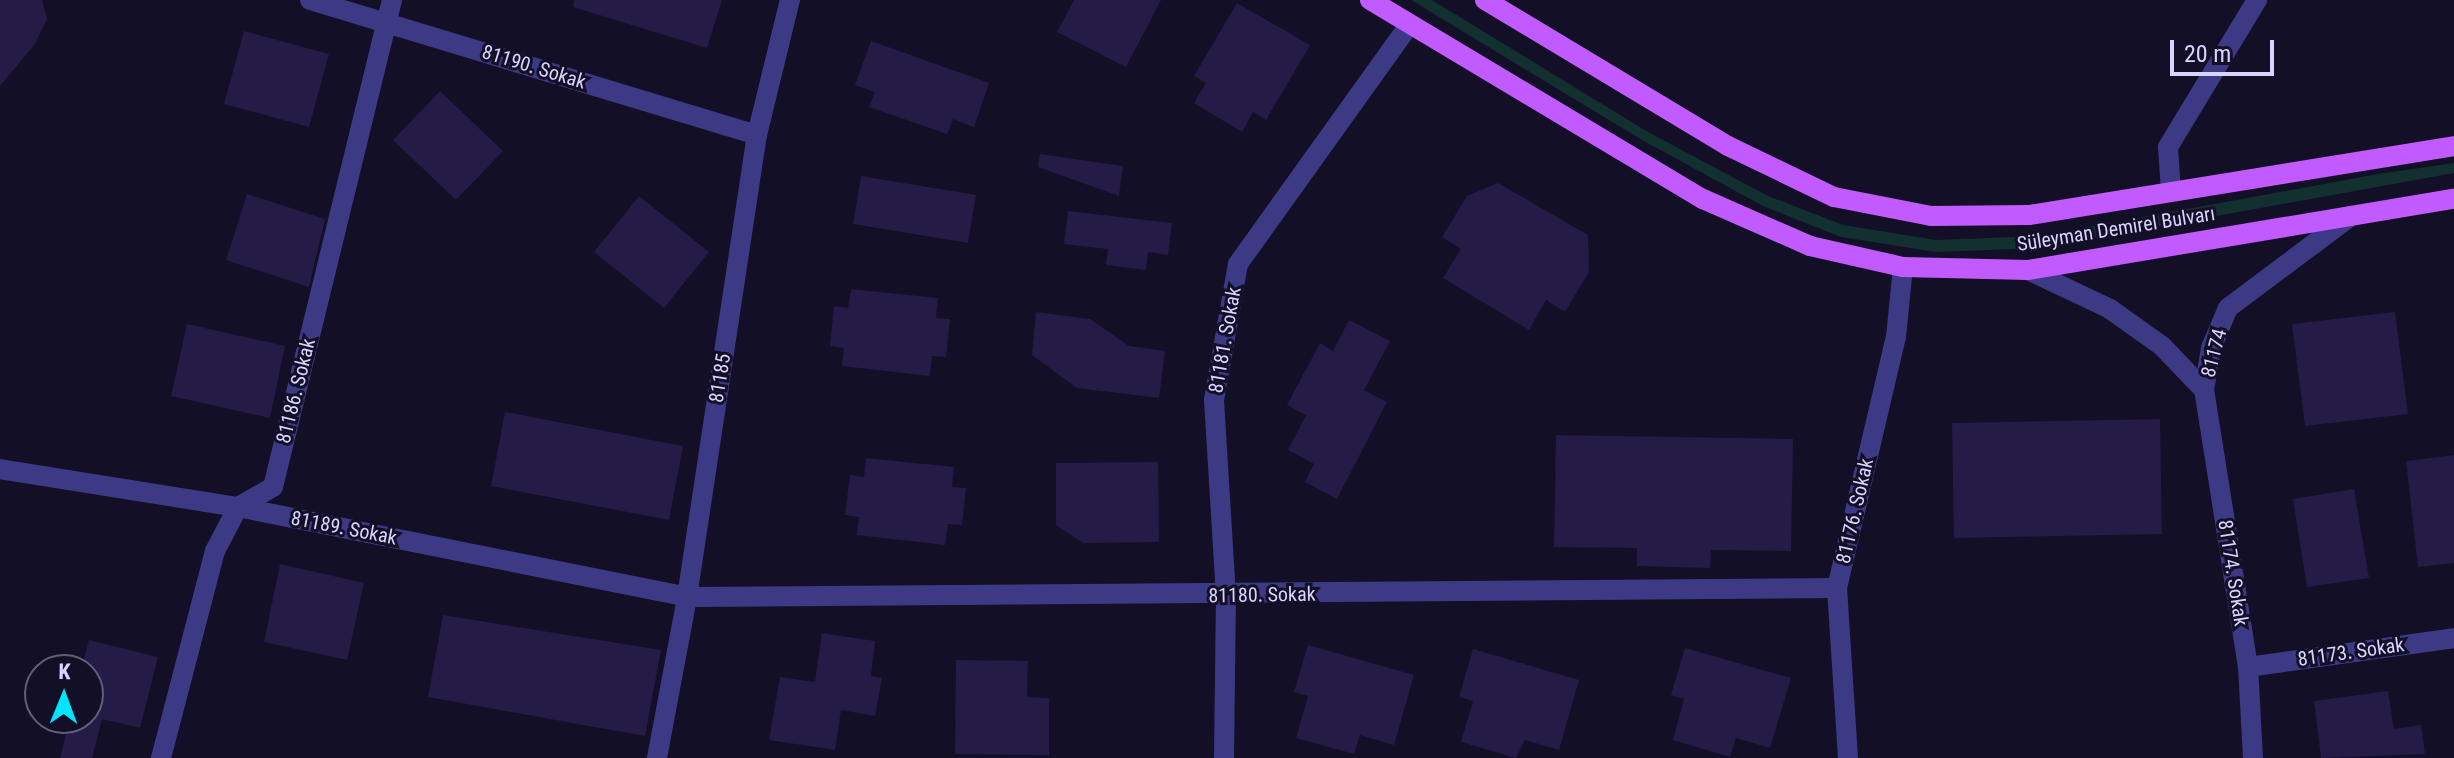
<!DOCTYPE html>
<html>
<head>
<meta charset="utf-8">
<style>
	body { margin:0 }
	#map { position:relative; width:2454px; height:758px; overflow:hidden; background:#130f26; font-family:"Roboto Condensed",sans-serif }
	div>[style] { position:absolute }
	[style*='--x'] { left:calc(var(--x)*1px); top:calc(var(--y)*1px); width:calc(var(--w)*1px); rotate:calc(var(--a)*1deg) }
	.green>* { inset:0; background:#12302f }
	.building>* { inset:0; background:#241b47 }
	.minor>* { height:20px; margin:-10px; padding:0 10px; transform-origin:10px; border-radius:10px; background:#3d3a85 }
	.major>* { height:20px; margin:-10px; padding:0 10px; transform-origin:10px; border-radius:10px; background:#c25bff }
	span { translate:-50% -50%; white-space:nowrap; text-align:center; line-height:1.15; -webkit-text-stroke:6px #130f26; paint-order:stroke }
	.street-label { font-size:20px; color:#d9d4ff }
	.north { position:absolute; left:24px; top:654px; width:80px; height:80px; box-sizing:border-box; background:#130f26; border:2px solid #625e7d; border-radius:50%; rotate:1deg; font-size:22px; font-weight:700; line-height:32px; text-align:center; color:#d9d4ff }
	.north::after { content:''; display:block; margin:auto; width:28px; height:36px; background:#00e5ff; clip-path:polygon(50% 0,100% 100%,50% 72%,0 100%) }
	.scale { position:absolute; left:2170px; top:40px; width:104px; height:36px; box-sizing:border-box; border:4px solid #d9d4ff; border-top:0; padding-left:10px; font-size:24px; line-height:28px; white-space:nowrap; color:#d9d4ff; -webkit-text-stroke:6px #130f26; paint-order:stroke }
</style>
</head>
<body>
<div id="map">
	<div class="green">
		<div style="clip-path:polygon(1411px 0,1432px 0,1648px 132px,1768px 196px,1843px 225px,1936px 240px,2040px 236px,2378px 174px,2454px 163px,2454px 173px,2040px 248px,1936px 252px,1841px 237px,1763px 206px,1642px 140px)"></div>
	</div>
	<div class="building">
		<div style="clip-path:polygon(0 0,42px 0,47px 19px,35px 44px,0 86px)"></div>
		<div style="clip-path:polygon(574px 0,722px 0,707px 48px,573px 7px)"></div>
		<div style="clip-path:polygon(1074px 0,1161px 0,1126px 67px,1057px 32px)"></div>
		<div style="clip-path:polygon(1237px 3px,1310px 45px,1266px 120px,1253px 112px,1242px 132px,1194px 103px,1206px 83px,1194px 76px)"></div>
		<div style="clip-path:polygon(244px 31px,329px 54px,309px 127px,224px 104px)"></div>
		<div style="clip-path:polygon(871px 41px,989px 83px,974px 127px,953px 119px,947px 134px,869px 107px,875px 92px,855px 85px)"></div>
		<div style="clip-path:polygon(440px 91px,503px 151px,456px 200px,393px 140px)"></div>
		<div style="clip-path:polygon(1040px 154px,1123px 166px,1119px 196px,1038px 167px)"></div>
		<div style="clip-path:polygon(861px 176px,976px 195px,968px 243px,853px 224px)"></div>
		<div style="clip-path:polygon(1498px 183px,1588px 235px,1589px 272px,1565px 312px,1546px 300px,1529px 330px,1443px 278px,1461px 249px,1442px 237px,1467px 196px)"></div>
		<div style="clip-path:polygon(247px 194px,325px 219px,309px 287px,226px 260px)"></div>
		<div style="clip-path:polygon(639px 196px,709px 252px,664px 308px,594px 252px)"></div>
		<div style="clip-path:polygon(1068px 211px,1172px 223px,1168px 255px,1148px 252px,1146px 270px,1106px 265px,1108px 249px,1064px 244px)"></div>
		<div style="clip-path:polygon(851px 289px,938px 298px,936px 318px,950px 319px,946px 357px,932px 356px,930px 376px,842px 366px,844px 348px,830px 346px,834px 306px,848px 308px)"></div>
		<div style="clip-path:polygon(1036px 312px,1090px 319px,1129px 346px,1165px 351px,1159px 398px,1077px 388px,1032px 355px)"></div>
		<div style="clip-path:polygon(2395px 312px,2408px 414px,2305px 426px,2292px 324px)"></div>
		<div style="clip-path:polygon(1349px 320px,1390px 341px,1364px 390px,1387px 402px,1337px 499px,1305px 482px,1314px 464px,1288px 450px,1306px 415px,1287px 405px,1320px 343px,1333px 351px)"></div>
		<div style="clip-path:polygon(187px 324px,285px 346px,270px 418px,171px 396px)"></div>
		<div style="clip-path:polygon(505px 412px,683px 446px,669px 520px,491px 486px)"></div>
		<div style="clip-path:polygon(2160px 419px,2162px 534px,1954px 538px,1952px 423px)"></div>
		<div style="clip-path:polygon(1556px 435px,1793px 439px,1791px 551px,1711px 550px,1710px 568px,1637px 566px,1637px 548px,1554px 547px)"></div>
		<div style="clip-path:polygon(2454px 455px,2454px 563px,2418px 567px,2406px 461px)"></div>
		<div style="clip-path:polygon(866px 458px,954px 467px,952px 487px,966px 488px,962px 525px,948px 524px,945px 545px,857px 535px,859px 517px,845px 515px,850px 475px,864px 477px)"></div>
		<div style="clip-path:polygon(1158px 462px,1159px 542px,1083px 543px,1056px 525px,1056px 463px)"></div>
		<div style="clip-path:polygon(2354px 489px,2369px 578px,2307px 587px,2293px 499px)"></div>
		<div style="clip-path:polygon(280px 564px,364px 583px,347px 660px,264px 642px)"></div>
		<div style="clip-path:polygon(443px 615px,661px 650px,645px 736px,428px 697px)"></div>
		<div style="clip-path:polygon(822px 633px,875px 641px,871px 676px,882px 678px,875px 716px,841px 710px,835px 750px,769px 740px,780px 677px,815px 682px)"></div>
		<div style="clip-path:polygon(89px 640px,158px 657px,140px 728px,102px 719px,92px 758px,60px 758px,70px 718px,88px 718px,88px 670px,81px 670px)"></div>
		<div style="clip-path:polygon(1308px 645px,1414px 675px,1394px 745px,1360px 735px,1354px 754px,1296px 738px,1308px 696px,1294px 692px)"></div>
		<div style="clip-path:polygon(1685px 648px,1791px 678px,1770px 748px,1736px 738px,1730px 757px,1673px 740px,1684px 699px,1671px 695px)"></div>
		<div style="clip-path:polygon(1473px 649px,1579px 680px,1559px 750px,1525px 740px,1516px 758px,1461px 742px,1473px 701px,1459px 697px)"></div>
		<div style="clip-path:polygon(956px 660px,1028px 661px,1027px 697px,1049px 698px,1049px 755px,955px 754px)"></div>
		<div style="clip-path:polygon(2388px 691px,2394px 729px,2421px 725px,2425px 754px,2321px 758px,2314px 701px)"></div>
	</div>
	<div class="minor">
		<div style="--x:310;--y:0;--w:467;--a:16.8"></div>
		<div style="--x:2171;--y:191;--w:44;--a:-93.9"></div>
		<div style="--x:2168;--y:147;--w:172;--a:-58.8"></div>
		<div style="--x:2028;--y:270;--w:91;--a:25.4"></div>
		<div style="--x:2110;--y:309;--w:64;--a:35.4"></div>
		<div style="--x:2162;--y:346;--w:61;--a:46.3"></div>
		<div style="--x:0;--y:469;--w:241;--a:9.1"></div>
		<div style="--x:238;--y:507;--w:458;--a:11.3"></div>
		<div style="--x:687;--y:597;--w:1150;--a:-0.45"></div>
		<div style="--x:2248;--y:667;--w:208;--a:-8"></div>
		<div style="--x:161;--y:758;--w:214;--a:-75.4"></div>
		<div style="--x:215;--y:551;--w:50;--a:-62.4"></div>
		<div style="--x:238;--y:507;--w:40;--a:-29.7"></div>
		<div style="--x:273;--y:487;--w:501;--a:-76.27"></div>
		<div style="--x:657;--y:758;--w:164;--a:-79.4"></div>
		<div style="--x:687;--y:597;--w:467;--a:-81.4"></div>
		<div style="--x:757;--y:135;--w:139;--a:-76.3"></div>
		<div style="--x:1224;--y:758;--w:162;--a:-89.3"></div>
		<div style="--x:1226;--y:596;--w:196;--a:-93.5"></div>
		<div style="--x:1214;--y:400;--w:138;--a:-80"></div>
		<div style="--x:1238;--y:264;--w:294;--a:-54.4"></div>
		<div style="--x:1848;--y:758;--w:170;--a:-93.7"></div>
		<div style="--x:1837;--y:588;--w:258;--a:-76.8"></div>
		<div style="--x:1896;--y:337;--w:70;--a:-84.3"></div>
		<div style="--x:2253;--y:758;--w:91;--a:-93.1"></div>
		<div style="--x:2248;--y:667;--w:280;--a:-99"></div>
		<div style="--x:2204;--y:390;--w:43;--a:-80.5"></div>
		<div style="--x:2211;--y:348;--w:43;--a:-67"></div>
		<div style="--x:2228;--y:308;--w:154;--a:-36.8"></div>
	</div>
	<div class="major">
		<div style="--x:1370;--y:0;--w:388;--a:30.9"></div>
		<div style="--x:1703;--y:199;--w:117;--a:23.7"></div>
		<div style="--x:1810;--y:246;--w:95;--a:12.7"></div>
		<div style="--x:1903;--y:267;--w:125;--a:1.4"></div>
		<div style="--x:2028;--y:270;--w:432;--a:-9.5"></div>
		<div style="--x:1485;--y:0;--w:283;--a:31"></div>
		<div style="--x:1728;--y:146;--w:118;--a:25.7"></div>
		<div style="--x:1834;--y:197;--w:99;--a:11.1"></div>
		<div style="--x:1931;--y:216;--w:98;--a:-0.6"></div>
		<div style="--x:2029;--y:215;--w:431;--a:-9.2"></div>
	</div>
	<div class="street-label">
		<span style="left:534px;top:67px;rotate:17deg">81190. Sokak</span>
		<span style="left:2116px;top:229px;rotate:-9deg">Süleyman Demirel Bulvarı</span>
		<span style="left:1225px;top:340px;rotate:-80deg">81181. Sokak</span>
		<span style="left:2214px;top:353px;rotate:-75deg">81174</span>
		<span style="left:720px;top:378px;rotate:-81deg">81185</span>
		<span style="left:296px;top:391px;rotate:-76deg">81186. Sokak</span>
		<span style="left:1855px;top:511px;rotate:-77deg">81176. Sokak</span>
		<span style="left:344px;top:528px;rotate:11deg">81189. Sokak</span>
		<span style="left:2233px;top:573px;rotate:81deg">81174. Sokak</span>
		<span style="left:1262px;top:595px;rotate:-1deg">81180. Sokak</span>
		<span style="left:2351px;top:652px;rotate:-8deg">81173. Sokak</span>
	</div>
	<div class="north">K</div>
	<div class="scale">20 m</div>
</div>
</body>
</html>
